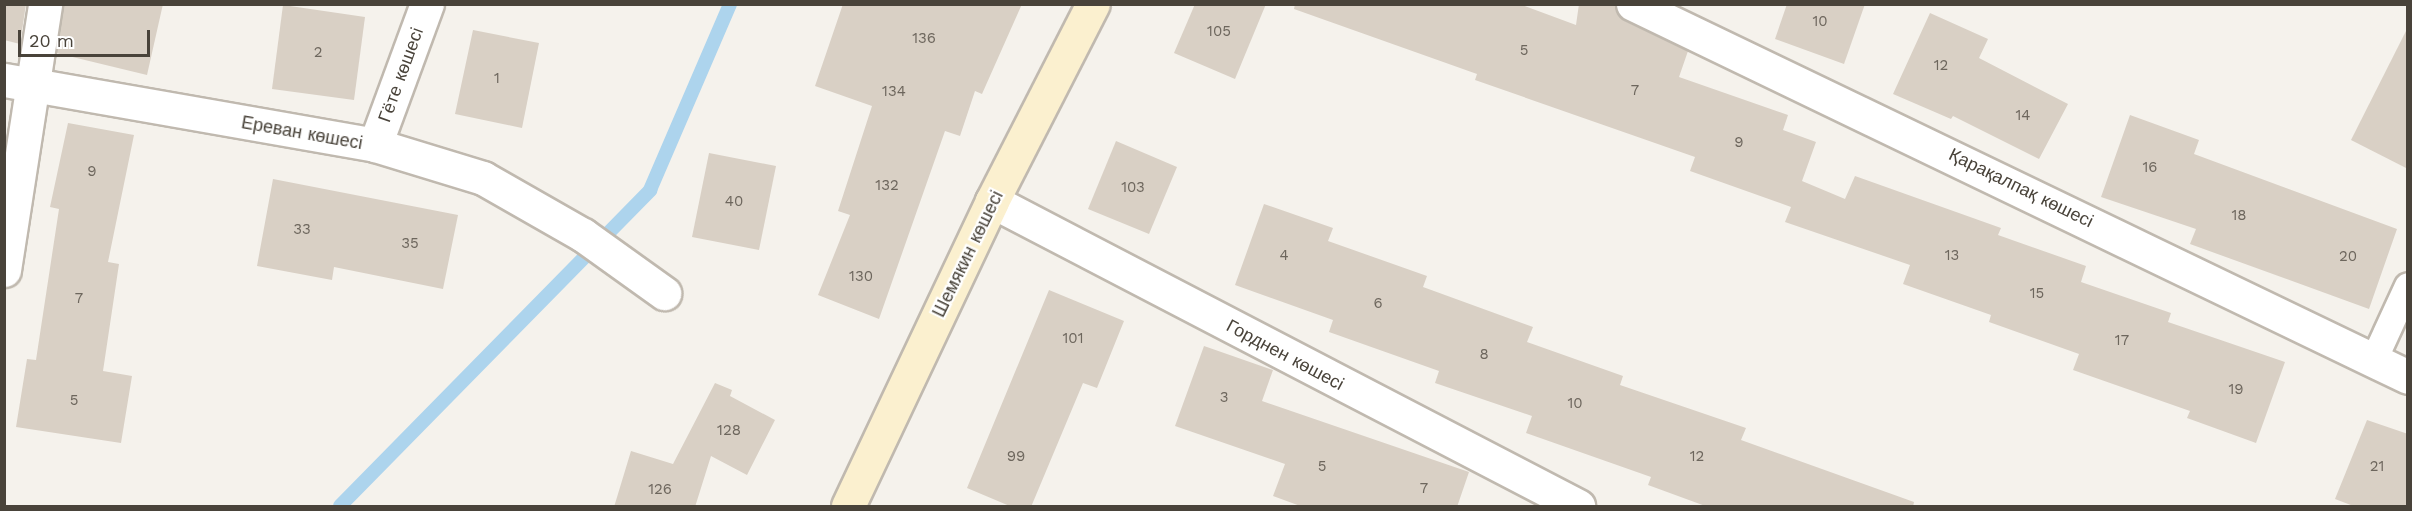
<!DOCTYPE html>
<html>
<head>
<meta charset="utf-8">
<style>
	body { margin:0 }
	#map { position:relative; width:2412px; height:511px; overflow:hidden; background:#f5f2ec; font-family:"Work Sans",sans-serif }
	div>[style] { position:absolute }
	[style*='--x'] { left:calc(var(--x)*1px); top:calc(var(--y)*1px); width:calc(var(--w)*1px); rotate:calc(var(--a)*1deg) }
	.stream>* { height:14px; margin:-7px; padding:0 7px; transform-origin:7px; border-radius:7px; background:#add4ed }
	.building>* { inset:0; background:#d9d0c5 }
	.roads { filter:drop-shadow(2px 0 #c0b9af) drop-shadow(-2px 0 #c0b9af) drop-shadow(0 2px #c0b9af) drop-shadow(0 -2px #c0b9af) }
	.service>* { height:26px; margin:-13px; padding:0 13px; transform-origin:13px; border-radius:13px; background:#fff }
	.minor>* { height:33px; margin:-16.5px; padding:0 16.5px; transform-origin:16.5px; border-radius:16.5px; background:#fff }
	.secondary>* { height:33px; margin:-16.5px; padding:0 16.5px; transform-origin:16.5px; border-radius:16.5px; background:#fbf0cf }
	span { translate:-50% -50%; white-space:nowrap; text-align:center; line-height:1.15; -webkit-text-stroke:4.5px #fff; paint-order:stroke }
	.number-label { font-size:15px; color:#6d665d }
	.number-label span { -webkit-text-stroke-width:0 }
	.street-label { font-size:18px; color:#49433a }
	.frame { position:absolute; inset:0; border:6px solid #49433a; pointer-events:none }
	.scale { position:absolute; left:18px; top:30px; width:132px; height:27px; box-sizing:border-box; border:3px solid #49433a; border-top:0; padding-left:8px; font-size:18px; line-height:21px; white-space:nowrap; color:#49433a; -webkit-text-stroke:4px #fff; paint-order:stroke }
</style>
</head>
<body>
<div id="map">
	<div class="stream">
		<div style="--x:340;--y:506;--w:443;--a:-45.5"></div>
		<div style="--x:650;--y:190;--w:202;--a:-66.7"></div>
	</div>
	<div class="building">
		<div style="clip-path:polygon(4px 4px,26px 4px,20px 44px,4px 40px)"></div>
		<div style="clip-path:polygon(63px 4px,163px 4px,147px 75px,56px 53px)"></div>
		<div style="clip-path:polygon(843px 4px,1022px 4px,982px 94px,975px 91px,960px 136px,945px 131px,879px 319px,818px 295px,850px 215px,838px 211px,872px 106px,815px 86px)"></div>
		<div style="clip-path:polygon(1195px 4px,1266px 4px,1235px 79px,1174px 53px)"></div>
		<div style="clip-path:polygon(1295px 4px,1519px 4px,1576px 25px,1579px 4px,1614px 4px,1625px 21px,1688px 51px,1679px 77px,1788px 115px,1783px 130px,1816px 142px,1802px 181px,1845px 199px,1855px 176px,2001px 228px,1998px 235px,2086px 266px,2081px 282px,2171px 313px,2168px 322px,2285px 362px,2256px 443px,2187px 418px,2190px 411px,2073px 370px,2079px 354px,1989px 322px,1991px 315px,1903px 284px,1910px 265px,1785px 222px,1791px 207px,1690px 171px,1695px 157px,1475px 80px,1477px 74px,1294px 9px)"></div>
		<div style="clip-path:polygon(1787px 4px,1865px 4px,1844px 64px,1775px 39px)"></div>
		<div style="clip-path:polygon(283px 5px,365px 17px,354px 100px,272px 89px)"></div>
		<div style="clip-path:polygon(1930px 13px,1988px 39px,1979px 58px,2068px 104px,2039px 159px,1953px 116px,1951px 119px,1893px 94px)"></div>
		<div style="clip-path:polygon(2408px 27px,2408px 169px,2351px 140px)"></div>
		<div style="clip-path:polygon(473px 30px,539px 43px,522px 128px,455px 114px)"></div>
		<div style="clip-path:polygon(2130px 115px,2199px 140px,2194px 154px,2397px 229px,2369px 309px,2190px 244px,2196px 229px,2101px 197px)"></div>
		<div style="clip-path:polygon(68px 123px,134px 135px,108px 262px,119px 264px,103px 371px,132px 376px,121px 443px,16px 427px,27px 359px,36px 360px,59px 209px,50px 207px)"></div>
		<div style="clip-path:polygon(1116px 141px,1177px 167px,1149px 234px,1088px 209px)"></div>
		<div style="clip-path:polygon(709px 153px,776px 166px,759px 250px,692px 237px)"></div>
		<div style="clip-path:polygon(273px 179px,458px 215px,443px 289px,334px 267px,332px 280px,257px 266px)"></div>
		<div style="clip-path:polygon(1264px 204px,1333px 228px,1328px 241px,1427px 276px,1423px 287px,1533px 327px,1527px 342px,1623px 376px,1620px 385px,1746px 428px,1741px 440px,1914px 502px,1913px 507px,1708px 507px,1648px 485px,1651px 477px,1526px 433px,1532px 416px,1435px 383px,1439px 371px,1329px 332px,1333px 320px,1235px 285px)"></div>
		<div style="clip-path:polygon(1049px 290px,1124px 321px,1097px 388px,1083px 383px,1031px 507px,1012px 507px,967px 488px)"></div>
		<div style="clip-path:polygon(1204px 346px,1273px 370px,1262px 401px,1469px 472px,1457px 507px,1303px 507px,1273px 496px,1285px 464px,1175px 426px)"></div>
		<div style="clip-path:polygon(715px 383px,732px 390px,730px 396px,775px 420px,747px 475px,711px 456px,695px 507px,614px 507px,631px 451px,673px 464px)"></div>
		<div style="clip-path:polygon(2367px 420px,2408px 434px,2408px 507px,2356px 507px,2335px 499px)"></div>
	</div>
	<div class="roads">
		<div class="service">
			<div style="--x:2374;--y:360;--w:81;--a:-65.3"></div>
		</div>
		<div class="minor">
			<div style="--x:1633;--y:4;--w:860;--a:25.7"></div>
			<div style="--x:4;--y:80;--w:377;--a:9.9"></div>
			<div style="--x:375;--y:145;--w:113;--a:17"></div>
			<div style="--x:483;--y:178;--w:115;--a:29.7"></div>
			<div style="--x:583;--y:235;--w:100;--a:35.6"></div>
			<div style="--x:375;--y:145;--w:150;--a:-69.8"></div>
			<div style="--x:992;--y:201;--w:661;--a:27.5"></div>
			<div style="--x:4;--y:270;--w:269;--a:-81.2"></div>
		</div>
		<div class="secondary">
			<div style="--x:848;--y:506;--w:337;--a:-64.7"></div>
			<div style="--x:992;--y:201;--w:221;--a:-62.9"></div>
		</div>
	</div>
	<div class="number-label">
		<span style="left:1820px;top:22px">10</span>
		<span style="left:1219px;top:32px">105</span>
		<span style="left:924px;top:39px">136</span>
		<span style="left:1524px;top:51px">5</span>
		<span style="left:318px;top:53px">2</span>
		<span style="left:1941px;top:66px">12</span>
		<span style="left:497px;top:79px">1</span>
		<span style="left:1635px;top:91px">7</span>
		<span style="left:894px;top:92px">134</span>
		<span style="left:2023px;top:116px">14</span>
		<span style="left:1739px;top:143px">9</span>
		<span style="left:2150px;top:168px">16</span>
		<span style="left:92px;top:172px">9</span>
		<span style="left:887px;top:186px">132</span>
		<span style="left:1133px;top:188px">103</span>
		<span style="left:734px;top:202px">40</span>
		<span style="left:2239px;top:216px">18</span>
		<span style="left:302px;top:230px">33</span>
		<span style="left:410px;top:244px">35</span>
		<span style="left:1284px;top:256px">4</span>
		<span style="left:1952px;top:256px">13</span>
		<span style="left:2348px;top:257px">20</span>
		<span style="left:861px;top:277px">130</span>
		<span style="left:2037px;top:294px">15</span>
		<span style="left:79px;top:299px">7</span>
		<span style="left:1378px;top:304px">6</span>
		<span style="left:1073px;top:339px">101</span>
		<span style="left:2122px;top:341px">17</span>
		<span style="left:1484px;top:355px">8</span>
		<span style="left:2236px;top:390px">19</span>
		<span style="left:1224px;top:398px">3</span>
		<span style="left:74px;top:401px">5</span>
		<span style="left:1575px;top:404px">10</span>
		<span style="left:729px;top:431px">128</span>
		<span style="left:1016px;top:457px">99</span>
		<span style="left:1697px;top:457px">12</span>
		<span style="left:1322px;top:467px">5</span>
		<span style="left:2377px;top:467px">21</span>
		<span style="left:1424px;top:489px">7</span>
		<span style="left:660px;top:490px">126</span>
	</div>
	<div class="street-label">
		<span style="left:401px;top:75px;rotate:-70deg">Гёте көшесі</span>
		<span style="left:302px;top:133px;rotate:10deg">Ереван көшесі</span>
		<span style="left:2021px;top:188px;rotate:26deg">Қарақалпақ көшесі</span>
		<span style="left:968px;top:254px;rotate:-64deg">Шемякин көшесі</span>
		<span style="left:1285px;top:355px;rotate:28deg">Горднен көшесі</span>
	</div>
	<div class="frame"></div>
	<div class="scale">20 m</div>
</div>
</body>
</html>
